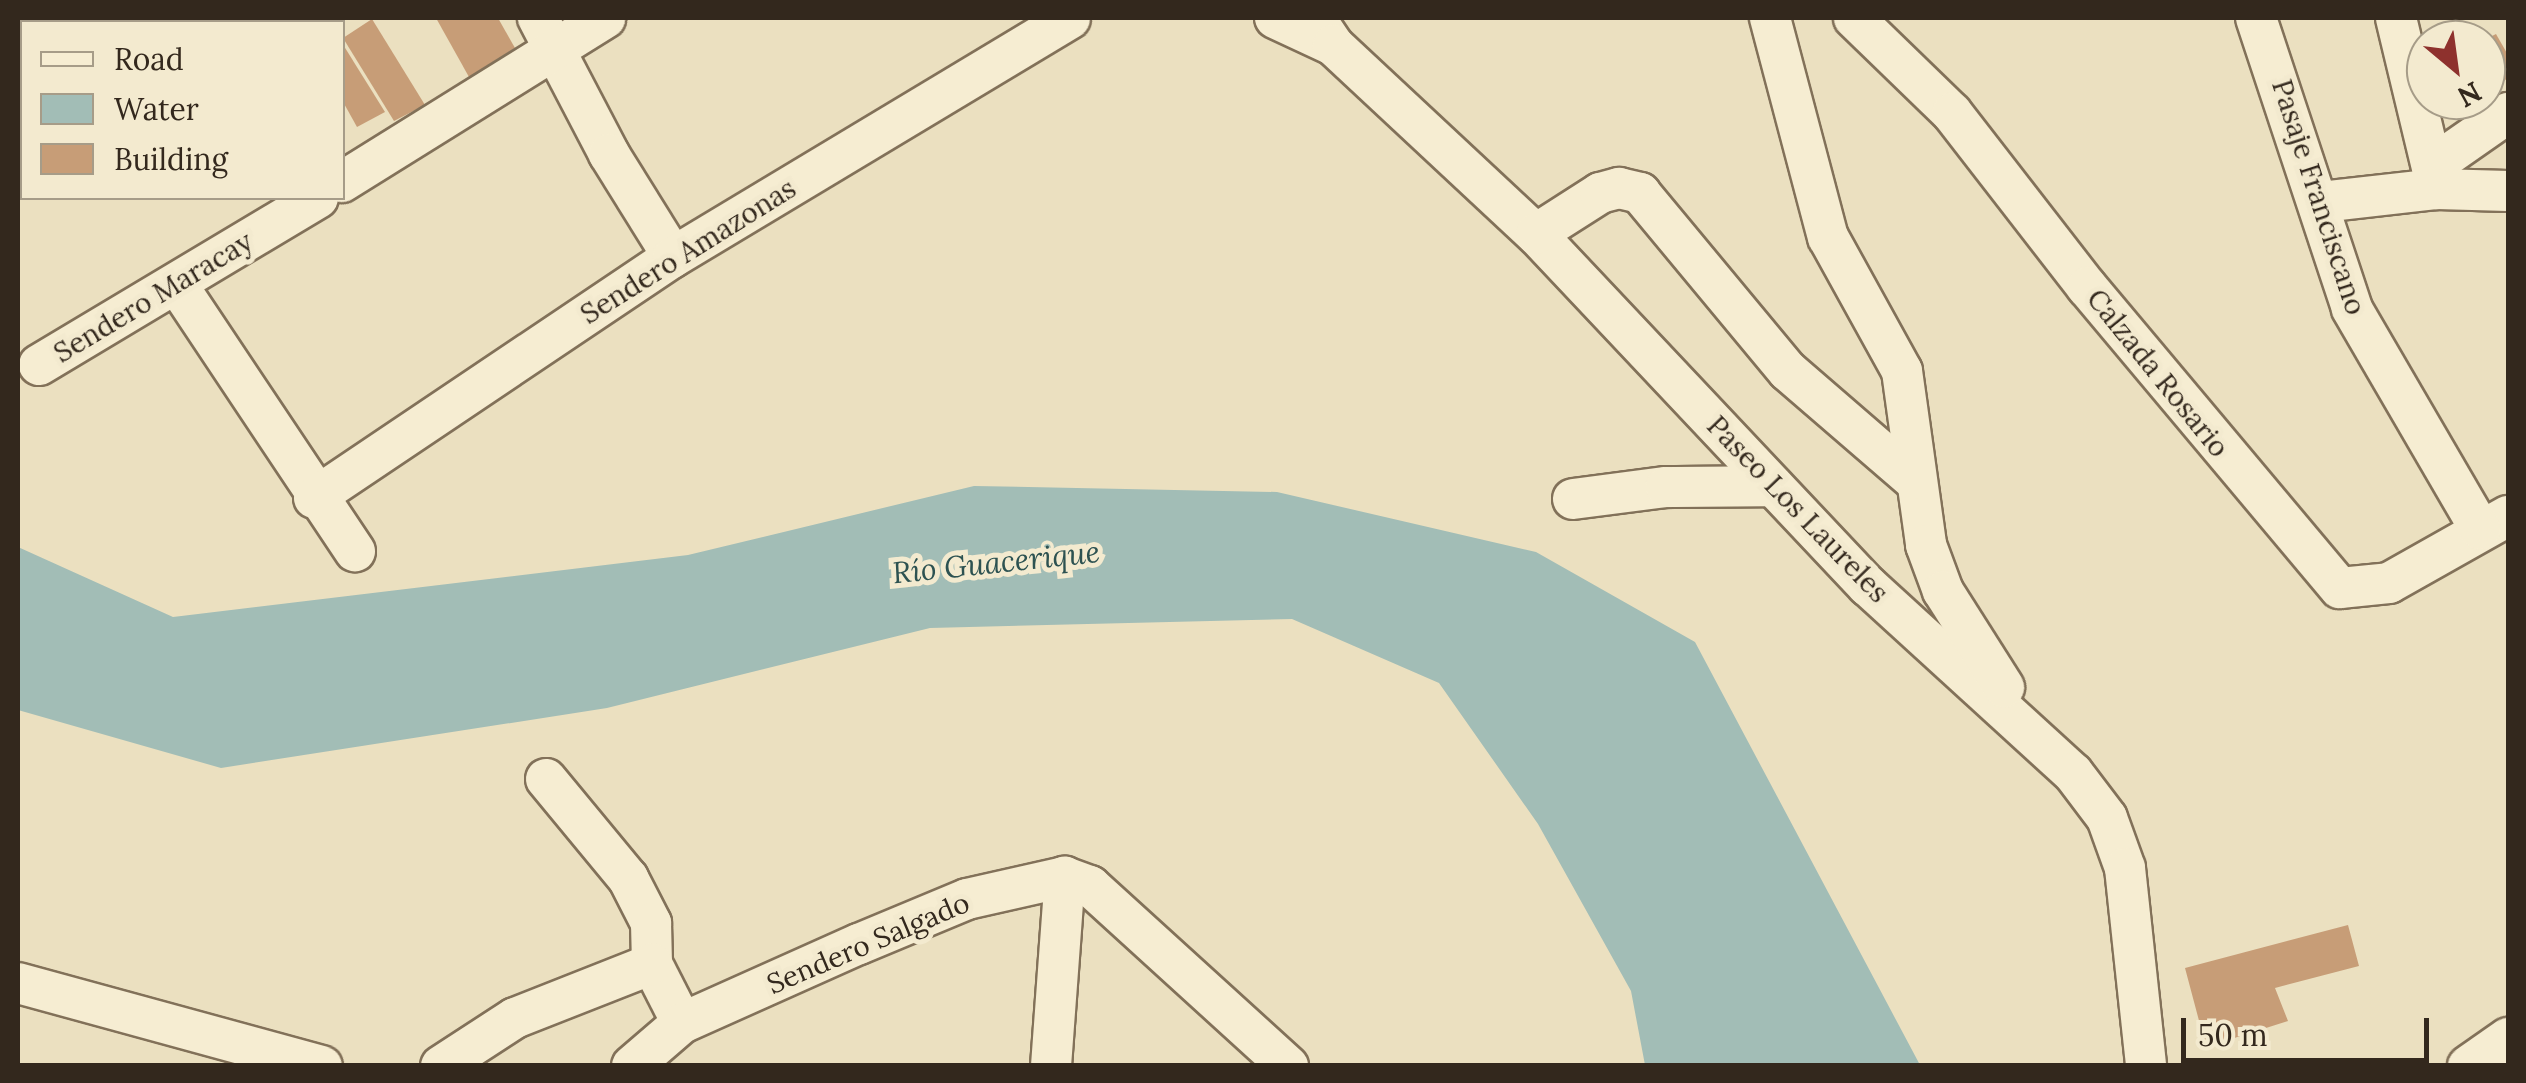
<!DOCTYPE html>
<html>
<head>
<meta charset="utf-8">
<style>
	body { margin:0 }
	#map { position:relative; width:2526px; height:1083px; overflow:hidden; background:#ebe0c0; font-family:Lora,serif }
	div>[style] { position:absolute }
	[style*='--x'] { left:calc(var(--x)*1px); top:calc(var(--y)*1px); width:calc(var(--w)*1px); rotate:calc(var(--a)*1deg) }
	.water>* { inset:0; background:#a2bdb6 }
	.building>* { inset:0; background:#c79d77 }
	.roads { filter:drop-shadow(2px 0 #827159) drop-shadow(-2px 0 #827159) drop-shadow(0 2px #827159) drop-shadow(0 -2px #827159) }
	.minor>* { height:40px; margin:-20px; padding:0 20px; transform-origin:20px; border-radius:20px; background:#f6edd2 }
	span { translate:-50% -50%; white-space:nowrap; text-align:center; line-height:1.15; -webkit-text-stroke:10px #f3eacf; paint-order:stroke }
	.street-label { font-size:28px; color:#33281d }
	.water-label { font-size:30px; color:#2d5251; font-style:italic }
	.frame { position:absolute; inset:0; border:20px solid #33281d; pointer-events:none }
	.legend { position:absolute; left:20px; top:20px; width:325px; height:180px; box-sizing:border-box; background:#f3eacf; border:2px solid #a69c88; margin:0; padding:12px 18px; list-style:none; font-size:30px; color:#33281d }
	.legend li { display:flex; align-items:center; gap:20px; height:50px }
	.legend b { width:50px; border:2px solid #a69c88 }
	.north { position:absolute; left:2406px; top:20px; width:100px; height:100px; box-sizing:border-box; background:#f3eacf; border:2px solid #a69c88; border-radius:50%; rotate:151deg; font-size:28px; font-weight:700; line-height:40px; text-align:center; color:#33281d }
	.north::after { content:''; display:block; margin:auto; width:35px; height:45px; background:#8e312d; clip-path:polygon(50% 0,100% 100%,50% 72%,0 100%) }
	.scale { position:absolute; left:2181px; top:1018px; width:248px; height:45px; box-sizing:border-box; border:5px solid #33281d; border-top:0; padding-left:12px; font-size:30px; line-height:35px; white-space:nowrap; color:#33281d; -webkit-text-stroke:8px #f3eacf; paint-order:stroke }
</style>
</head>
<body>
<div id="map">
	<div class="water">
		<div style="clip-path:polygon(18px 18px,264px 18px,22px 22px,18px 171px)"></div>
		<div style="clip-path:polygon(974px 486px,1277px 492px,1536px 552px,1695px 642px,1920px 1065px,1645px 1065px,1631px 991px,1538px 824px,1439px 683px,1292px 619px,930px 628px,607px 708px,221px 768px,18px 710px,18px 547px,173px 617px,688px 555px)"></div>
	</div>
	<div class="building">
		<div style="clip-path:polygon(436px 18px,498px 18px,515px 48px,469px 77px)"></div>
		<div style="clip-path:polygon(372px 19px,425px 105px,394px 121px,343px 38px)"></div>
		<div style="clip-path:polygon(2496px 34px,2508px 55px,2508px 78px,2486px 93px,2486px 39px)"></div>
		<div style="clip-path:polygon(342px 43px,385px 112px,357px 127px,342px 100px)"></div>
		<div style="clip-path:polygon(2348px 925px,2359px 966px,2275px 988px,2288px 1021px,2206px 1047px,2185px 968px)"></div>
	</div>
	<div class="roads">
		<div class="minor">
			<div style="--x:538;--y:18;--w:153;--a:62.4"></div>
			<div style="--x:609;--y:154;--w:121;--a:58.1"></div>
			<div style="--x:1275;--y:18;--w:64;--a:25"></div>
			<div style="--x:1315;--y:18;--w:32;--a:56"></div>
			<div style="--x:1333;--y:45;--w:277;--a:43"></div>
			<div style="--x:1536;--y:234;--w:484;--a:46.7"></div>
			<div style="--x:1868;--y:586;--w:277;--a:42.4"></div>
			<div style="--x:2073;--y:773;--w:56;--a:52.9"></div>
			<div style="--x:2107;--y:818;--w:53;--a:70.2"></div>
			<div style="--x:2125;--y:868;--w:199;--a:83.9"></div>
			<div style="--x:1770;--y:18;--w:227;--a:75.2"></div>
			<div style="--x:1828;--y:237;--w:153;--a:61.1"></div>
			<div style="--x:1902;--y:371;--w:176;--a:82.1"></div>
			<div style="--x:1926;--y:545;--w:49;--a:69.7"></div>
			<div style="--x:1943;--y:591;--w:114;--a:57.6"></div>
			<div style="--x:1854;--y:18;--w:136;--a:44.1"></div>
			<div style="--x:1952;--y:113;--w:220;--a:52.2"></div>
			<div style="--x:2087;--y:287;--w:393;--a:50"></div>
			<div style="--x:2340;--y:588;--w:49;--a:-5.8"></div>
			<div style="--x:2389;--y:583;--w:137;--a:-29.4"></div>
			<div style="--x:2256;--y:18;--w:306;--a:71.7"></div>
			<div style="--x:2352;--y:309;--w:255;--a:59.8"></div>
			<div style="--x:2396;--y:18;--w:176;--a:76.5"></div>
			<div style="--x:2432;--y:166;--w:93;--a:-34.9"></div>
			<div style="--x:342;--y:182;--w:310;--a:-31.9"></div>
			<div style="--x:2321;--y:202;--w:117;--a:-6.4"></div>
			<div style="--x:2437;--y:189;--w:71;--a:1.6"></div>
			<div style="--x:1536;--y:234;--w:76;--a:-32.6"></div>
			<div style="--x:1600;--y:193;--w:20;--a:-15"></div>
			<div style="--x:1619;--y:188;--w:22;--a:13"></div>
			<div style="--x:1640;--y:193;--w:231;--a:50.3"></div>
			<div style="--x:1788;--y:371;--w:165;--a:40.8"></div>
			<div style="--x:178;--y:286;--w:319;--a:56.3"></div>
			<div style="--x:39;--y:365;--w:325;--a:-30.9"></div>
			<div style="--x:314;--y:498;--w:432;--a:-33.9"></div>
			<div style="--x:673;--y:257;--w:463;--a:-31"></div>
			<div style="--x:1573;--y:499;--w:94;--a:-7.4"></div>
			<div style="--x:1666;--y:487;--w:107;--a:-0.5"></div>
			<div style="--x:546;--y:779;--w:129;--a:50.4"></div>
			<div style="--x:628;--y:878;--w:51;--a:62.9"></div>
			<div style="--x:651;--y:923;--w:41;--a:88.6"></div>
			<div style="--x:652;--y:964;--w:66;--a:63"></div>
			<div style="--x:18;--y:983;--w:315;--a:15.3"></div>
			<div style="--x:441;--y:1066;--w:88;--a:-33"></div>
			<div style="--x:515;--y:1018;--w:147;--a:-21.5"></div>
			<div style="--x:632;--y:1066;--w:66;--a:-40.7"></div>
			<div style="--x:682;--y:1023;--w:194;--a:-24.1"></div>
			<div style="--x:859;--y:944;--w:117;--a:-22.6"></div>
			<div style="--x:967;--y:899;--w:100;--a:-12.7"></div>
			<div style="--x:1065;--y:877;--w:27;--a:20"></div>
			<div style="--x:1090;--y:886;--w:268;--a:42.3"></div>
			<div style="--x:1051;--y:1066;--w:190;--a:-85.8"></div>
			<div style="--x:2468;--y:1066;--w:49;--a:-35"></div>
		</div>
	</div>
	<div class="street-label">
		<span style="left:2319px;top:197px;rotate:72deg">Pasaje Franciscano</span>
		<span style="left:688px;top:251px;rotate:-32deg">Sendero Amazonas</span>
		<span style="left:153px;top:297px;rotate:-31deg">Sendero Maracay</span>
		<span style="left:2158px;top:373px;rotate:51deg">Calzada Rosario</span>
		<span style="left:1798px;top:509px;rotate:46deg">Paseo Los Laureles</span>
		<span style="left:868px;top:943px;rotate:-23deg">Sendero Salgado</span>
	</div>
	<div class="water-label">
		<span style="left:996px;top:562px;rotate:-6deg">Río Guacerique</span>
	</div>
	<div class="frame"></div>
	<ul class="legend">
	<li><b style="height:12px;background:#f6edd2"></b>Road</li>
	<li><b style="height:28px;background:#a2bdb6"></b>Water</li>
	<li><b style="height:28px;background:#c79d77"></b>Building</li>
	</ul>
	<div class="north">N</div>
	<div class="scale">50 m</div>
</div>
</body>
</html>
